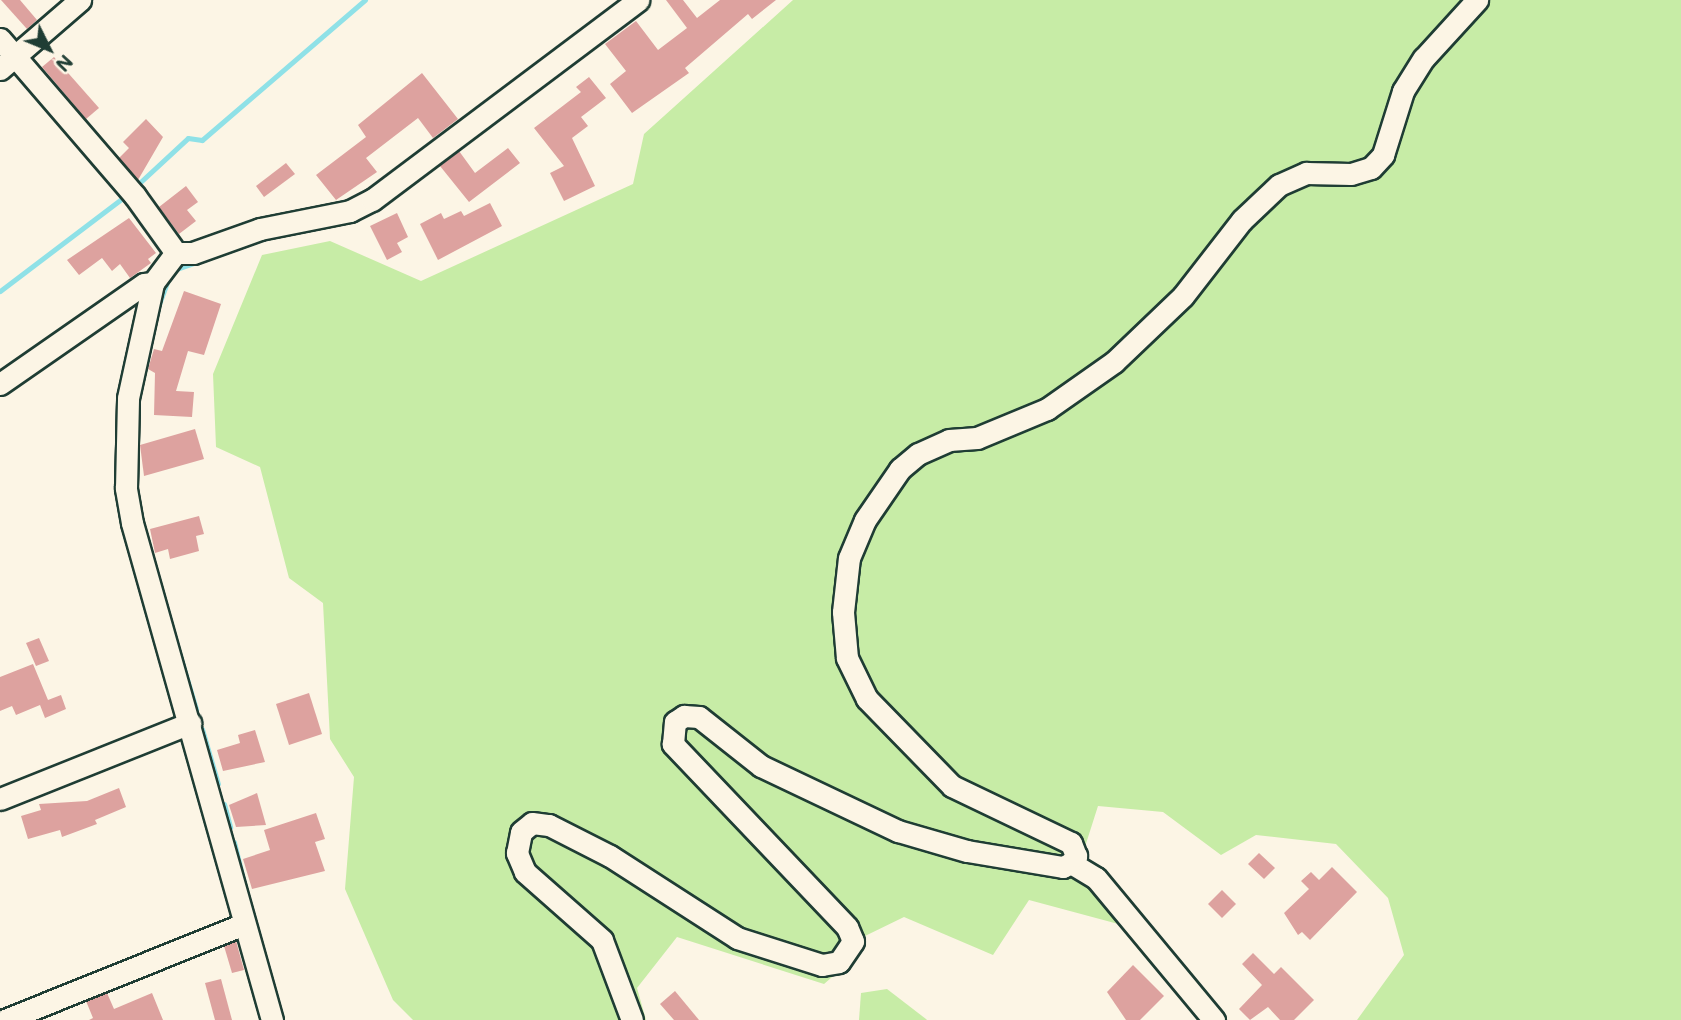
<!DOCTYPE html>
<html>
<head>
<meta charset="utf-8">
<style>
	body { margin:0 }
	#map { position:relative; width:1681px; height:1020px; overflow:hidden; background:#fcf5e5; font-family:Mali,sans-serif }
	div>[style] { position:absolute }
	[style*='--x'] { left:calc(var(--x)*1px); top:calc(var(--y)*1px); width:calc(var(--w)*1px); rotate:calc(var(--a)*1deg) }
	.green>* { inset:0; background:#c7eca6 }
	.stream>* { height:5px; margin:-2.5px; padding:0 2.5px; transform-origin:2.5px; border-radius:2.5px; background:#8fe1e7 }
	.building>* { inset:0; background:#dda29f }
	.roads { filter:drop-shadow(2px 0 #1f3d34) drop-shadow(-2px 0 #1f3d34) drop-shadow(0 2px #1f3d34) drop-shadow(0 -2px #1f3d34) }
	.minor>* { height:21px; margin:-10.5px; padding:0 10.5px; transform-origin:10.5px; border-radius:10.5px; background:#fcf5e5 }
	span { translate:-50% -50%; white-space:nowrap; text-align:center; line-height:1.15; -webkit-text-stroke:5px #fcf5e5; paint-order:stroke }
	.north { position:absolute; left:14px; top:14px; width:70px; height:70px; -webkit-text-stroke:5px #fcf5e5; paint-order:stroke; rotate:133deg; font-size:19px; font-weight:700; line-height:28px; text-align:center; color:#1f3d34 }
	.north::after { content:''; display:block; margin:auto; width:24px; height:32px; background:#1f3d34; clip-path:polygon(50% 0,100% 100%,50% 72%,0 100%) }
</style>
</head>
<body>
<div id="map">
	<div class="green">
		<div style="clip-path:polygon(793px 0,1681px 0,1681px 1020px,1357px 1020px,1404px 955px,1388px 898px,1336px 844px,1256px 835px,1221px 855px,1163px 812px,1098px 806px,1083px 853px,1226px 1020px,1201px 1020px,1122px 925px,1029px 900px,993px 955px,904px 917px,865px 936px,853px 959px,824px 984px,677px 937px,637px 988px,646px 1020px,413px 1020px,393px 1000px,345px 889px,354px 777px,330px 739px,323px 603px,289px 578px,260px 467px,216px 447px,213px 374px,262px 255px,330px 241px,421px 281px,633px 184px,644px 134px)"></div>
		<div style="clip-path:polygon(887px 989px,926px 1019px,927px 1020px,859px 1020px,861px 993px)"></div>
	</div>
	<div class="stream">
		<div style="--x:135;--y:187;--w:72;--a:-42.8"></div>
		<div style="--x:188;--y:138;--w:14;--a:8"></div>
		<div style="--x:202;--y:140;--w:215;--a:-40.7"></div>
		<div style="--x:0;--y:291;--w:161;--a:-37.2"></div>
		<div style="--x:158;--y:307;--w:38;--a:-70"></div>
		<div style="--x:171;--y:271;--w:82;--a:-19.3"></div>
		<div style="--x:177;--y:646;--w:66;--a:73.2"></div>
		<div style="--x:202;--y:729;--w:57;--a:73.8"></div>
		<div style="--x:224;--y:804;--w:24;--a:75"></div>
		<div style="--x:234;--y:842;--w:46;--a:76.3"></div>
	</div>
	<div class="building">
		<div style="clip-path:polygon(1px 0,20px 0,37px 20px,27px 29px)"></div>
		<div style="clip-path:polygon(666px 0,683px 0,697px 18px,720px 0,776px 0,752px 19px,748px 14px,685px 68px,689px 73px,632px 113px,610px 84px,626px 71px,605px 44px,636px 21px,658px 50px,687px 28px)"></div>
		<div style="clip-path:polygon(54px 57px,99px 108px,86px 119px,42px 67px)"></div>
		<div style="clip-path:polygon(422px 73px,458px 119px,433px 138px,418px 118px,366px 158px,377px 172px,336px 200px,316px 175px,366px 137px,358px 125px)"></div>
		<div style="clip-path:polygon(589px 77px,606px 98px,581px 117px,588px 126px,572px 138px,595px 186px,564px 201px,550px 173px,564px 166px,534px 128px,581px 92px,576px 87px)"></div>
		<div style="clip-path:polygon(146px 119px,163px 137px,138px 180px,119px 158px,129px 148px,123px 142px)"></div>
		<div style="clip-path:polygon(508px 148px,520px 163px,469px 202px,440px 166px,459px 151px,475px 173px)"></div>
		<div style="clip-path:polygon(286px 163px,295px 174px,264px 197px,256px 186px)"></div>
		<div style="clip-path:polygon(186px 186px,198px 202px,187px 210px,196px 221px,179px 234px,159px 207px)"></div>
		<div style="clip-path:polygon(490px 203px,502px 226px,438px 260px,420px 224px,441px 213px,444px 219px,461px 211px,464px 216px)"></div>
		<div style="clip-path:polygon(397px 213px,408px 237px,397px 243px,402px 252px,387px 260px,370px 226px)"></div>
		<div style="clip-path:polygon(129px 218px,156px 253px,148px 259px,151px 263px,130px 278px,120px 264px,112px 271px,102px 258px,79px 275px,67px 260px)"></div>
		<div style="clip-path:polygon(184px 291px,221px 304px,204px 355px,188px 351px,176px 391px,194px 392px,192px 417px,154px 415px,155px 373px,148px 369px,154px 349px,162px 351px)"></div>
		<div style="clip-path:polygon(195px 429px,204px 459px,144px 476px,140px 445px)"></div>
		<div style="clip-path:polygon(199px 516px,204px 534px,196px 536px,199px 551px,170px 559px,168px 549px,155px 553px,150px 529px)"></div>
		<div style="clip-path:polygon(39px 638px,49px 661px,36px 666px,26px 643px)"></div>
		<div style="clip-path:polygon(33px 664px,48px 700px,61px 695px,66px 709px,45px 718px,40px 705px,16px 715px,12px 706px,0 711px,0 677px)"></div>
		<div style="clip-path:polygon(309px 693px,322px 734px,289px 745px,276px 704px)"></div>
		<div style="clip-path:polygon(255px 730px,265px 762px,223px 771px,217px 750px,240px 743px,238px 735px)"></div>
		<div style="clip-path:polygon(119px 788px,126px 807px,95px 820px,97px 824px,62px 837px,60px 830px,28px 839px,21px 816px,41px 810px,39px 804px,87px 801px)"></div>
		<div style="clip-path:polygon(257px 793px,266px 825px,236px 827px,229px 805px)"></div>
		<div style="clip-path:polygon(316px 813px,325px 839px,315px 842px,325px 871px,252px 889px,243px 859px,270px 850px,264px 830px)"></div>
		<div style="clip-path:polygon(1259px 853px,1275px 868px,1264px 879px,1248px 864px)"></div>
		<div style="clip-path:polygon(1332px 867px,1357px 892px,1310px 940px,1302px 932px,1298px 935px,1284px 913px,1309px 889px,1301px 881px,1311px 872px,1319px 880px)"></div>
		<div style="clip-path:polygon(1222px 890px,1236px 904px,1222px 918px,1208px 904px)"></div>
		<div style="clip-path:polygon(236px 941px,244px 970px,232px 973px,224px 946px)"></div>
		<div style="clip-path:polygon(1253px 953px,1274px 974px,1281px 967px,1314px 1000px,1294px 1020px,1280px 1020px,1268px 1007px,1250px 1020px,1239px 1009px,1262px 985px,1242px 964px)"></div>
		<div style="clip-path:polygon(1133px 965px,1164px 996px,1140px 1020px,1126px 1020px,1107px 992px)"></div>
		<div style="clip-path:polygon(221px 979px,232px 1020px,215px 1020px,205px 983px)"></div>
		<div style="clip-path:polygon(675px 991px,699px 1020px,674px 1020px,660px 1004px)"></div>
		<div style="clip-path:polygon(107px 993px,114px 1009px,152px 993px,163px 1020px,89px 1020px,93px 1018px,86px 1001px)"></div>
	</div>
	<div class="roads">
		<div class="minor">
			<div style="--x:0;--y:39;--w:207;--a:49.3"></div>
			<div style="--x:135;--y:196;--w:70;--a:54.3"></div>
			<div style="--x:0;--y:69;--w:106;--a:-40.8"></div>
			<div style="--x:0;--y:384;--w:175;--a:-34.8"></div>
			<div style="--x:144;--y:284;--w:9;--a:-6"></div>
			<div style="--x:0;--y:799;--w:205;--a:-21.8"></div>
			<div style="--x:1071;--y:863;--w:29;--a:31"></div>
			<div style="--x:1096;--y:878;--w:185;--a:50.3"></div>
			<div style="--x:5;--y:1020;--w:258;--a:-21.9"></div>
			<div style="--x:272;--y:1020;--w:516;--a:-105.73"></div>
			<div style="--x:132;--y:523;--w:36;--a:-100"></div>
			<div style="--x:126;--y:488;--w:90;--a:-88.7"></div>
			<div style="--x:128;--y:398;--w:118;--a:-77.7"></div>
			<div style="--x:153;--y:283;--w:38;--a:-53"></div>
			<div style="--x:176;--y:253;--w:17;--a:0"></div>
			<div style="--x:193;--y:253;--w:71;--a:-19.7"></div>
			<div style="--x:260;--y:229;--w:92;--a:-11.3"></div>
			<div style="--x:350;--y:211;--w:25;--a:-27"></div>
			<div style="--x:372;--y:200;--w:333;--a:-36.9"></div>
			<div style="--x:632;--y:1020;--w:85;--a:-110.6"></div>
			<div style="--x:602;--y:940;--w:103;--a:-138.6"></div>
			<div style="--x:525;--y:872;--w:21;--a:-113"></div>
			<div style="--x:517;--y:853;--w:21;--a:-79"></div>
			<div style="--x:521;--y:832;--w:14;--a:-39"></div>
			<div style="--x:532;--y:823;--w:17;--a:7"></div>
			<div style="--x:549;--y:825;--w:68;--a:26.9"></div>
			<div style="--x:610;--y:856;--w:151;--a:32.8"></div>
			<div style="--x:737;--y:938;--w:89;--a:17.6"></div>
			<div style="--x:822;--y:965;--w:17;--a:-10"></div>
			<div style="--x:839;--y:962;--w:25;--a:-56"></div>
			<div style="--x:853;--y:941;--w:15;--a:-113"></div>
			<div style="--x:847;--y:927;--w:253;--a:-133.6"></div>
			<div style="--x:673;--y:744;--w:22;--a:-85"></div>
			<div style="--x:675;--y:722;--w:11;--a:-34"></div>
			<div style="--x:684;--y:716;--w:15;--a:4"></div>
			<div style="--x:699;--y:717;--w:79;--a:38.3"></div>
			<div style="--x:761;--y:766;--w:152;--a:25.4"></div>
			<div style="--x:898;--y:831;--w:72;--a:16.2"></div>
			<div style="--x:967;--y:851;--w:97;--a:9.5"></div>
			<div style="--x:1063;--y:867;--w:9;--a:-27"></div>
			<div style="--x:1071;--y:863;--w:9;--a:-54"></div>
			<div style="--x:1076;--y:856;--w:14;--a:-111"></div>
			<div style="--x:1071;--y:843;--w:132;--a:-154.4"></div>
			<div style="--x:952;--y:786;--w:122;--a:-134.3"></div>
			<div style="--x:867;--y:699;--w:46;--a:-116"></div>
			<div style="--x:847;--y:658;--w:46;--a:-95"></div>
			<div style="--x:843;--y:612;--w:54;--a:-83.7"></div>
			<div style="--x:849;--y:558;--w:41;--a:-67.2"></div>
			<div style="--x:865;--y:520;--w:62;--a:-55.5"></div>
			<div style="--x:900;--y:469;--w:23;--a:-40"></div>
			<div style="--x:918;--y:454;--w:34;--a:-24"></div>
			<div style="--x:949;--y:440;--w:28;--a:-4"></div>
			<div style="--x:977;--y:438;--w:76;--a:-22.5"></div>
			<div style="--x:1047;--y:409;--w:82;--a:-35"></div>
			<div style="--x:1114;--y:362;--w:95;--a:-43.7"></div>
			<div style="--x:1183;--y:296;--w:96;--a:-52.2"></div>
			<div style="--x:1242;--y:220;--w:51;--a:-43.4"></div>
			<div style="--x:1279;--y:185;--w:30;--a:-24"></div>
			<div style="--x:1306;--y:173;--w:45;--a:1.3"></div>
			<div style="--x:1351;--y:174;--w:21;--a:-17"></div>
			<div style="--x:1371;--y:168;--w:18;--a:-47"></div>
			<div style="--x:1383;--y:155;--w:67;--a:-72.6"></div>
			<div style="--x:1403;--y:91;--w:39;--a:-58"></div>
			<div style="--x:1424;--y:58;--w:79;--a:-47.6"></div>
		</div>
	</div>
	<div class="north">N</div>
</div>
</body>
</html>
